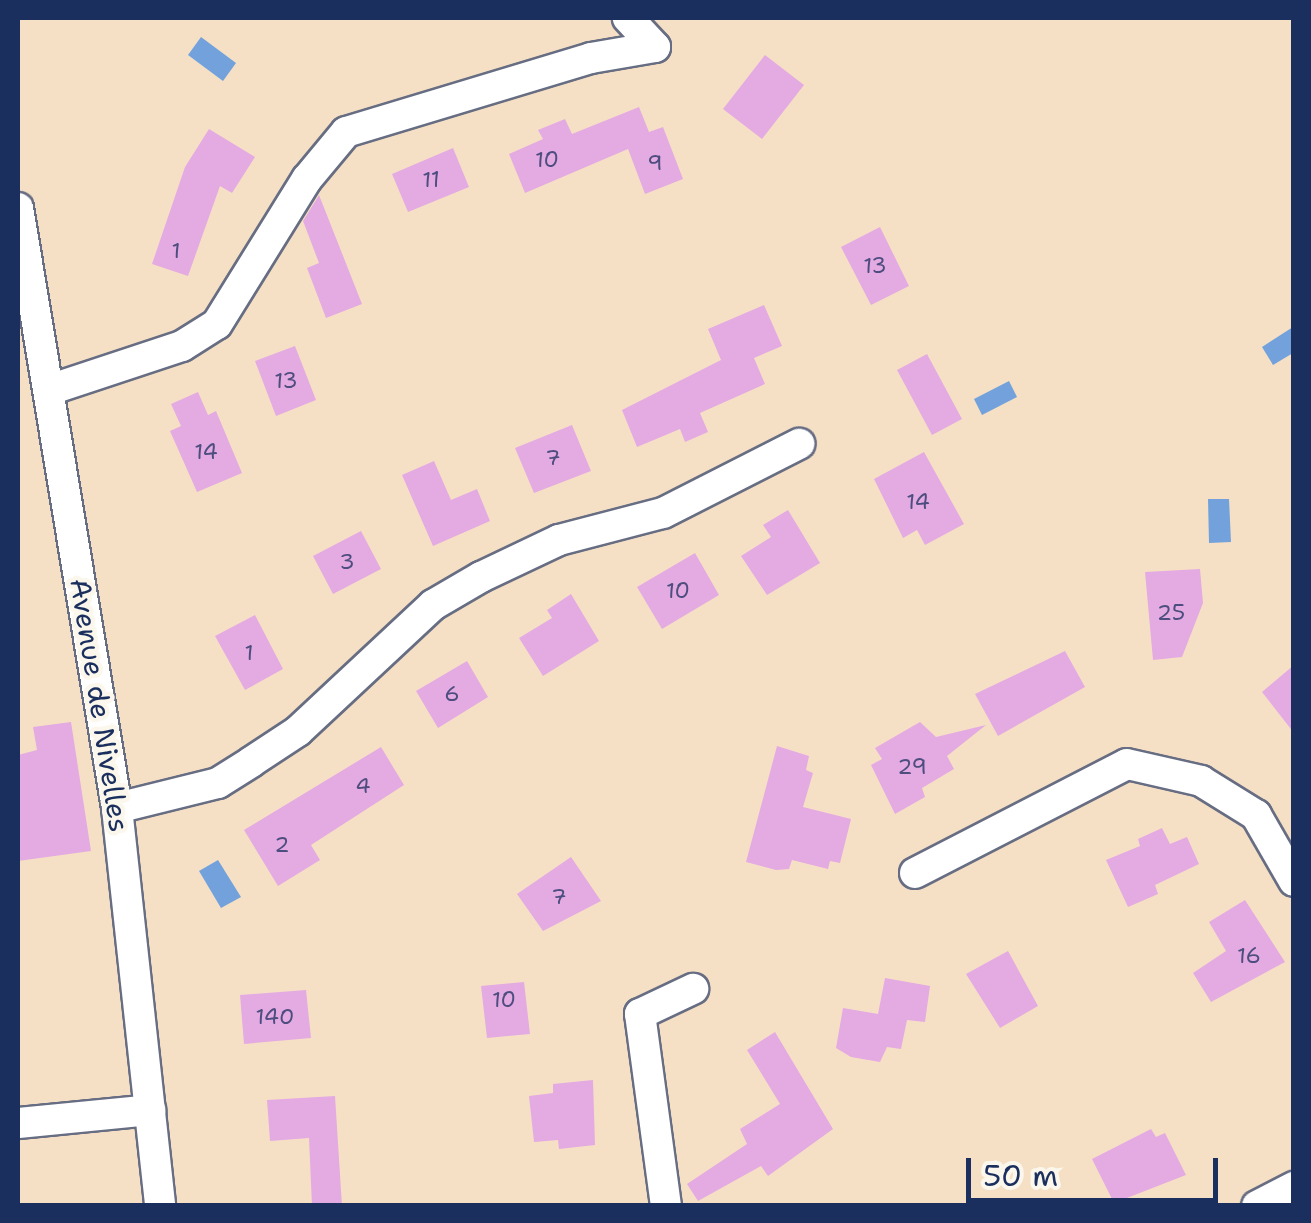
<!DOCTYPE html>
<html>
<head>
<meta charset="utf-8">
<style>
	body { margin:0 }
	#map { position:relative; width:1311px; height:1223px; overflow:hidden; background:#f5e0c6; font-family:"Shantell Sans",sans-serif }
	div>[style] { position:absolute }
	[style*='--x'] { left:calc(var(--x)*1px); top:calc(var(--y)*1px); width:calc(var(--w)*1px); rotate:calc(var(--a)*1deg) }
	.water>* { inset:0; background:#72a1db }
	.building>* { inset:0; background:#e4aae2 }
	.roads { filter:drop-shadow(2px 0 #676d82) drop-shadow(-2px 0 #676d82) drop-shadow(0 2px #676d82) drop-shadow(0 -2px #676d82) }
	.minor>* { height:30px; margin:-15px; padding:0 15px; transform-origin:15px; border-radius:15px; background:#fff }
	span { translate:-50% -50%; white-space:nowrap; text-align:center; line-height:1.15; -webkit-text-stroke:9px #fbf7ec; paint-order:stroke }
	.number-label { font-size:22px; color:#4d4e7f }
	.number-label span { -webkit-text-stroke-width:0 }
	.street-label { font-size:28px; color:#1b2f5e }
	.frame { position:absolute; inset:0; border:20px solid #1b2f5e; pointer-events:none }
	.scale { position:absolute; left:966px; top:1158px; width:252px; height:45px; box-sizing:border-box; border:5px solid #1b2f5e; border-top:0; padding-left:12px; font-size:30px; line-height:35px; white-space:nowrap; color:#1b2f5e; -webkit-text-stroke:8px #fbf7ec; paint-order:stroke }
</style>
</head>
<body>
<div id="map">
	<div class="water">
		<div style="clip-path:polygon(201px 37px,236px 63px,223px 81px,188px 55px)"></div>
		<div style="clip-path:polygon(1293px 327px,1293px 353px,1273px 365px,1262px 347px)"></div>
		<div style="clip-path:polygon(1009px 381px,1017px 397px,982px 415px,974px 399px)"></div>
		<div style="clip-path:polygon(1208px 499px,1229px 499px,1231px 542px,1209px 543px)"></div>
		<div style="clip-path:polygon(218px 860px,241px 897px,221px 908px,199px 871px)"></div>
	</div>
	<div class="building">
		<div style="clip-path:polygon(765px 55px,804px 85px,762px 139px,723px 109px)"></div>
		<div style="clip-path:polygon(639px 107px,649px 132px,663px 127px,683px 179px,645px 194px,628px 149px,525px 193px,509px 154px,543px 139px,538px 130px,565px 119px,572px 134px)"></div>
		<div style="clip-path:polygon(209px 129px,255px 157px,232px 193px,220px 186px,188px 276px,152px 264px,185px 167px)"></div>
		<div style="clip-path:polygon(453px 148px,469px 187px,408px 212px,392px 174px)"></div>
		<div style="clip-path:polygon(319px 195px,362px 304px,326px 318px,307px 268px,319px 263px,303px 221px)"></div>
		<div style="clip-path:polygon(880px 227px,909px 286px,871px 305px,841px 247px)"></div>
		<div style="clip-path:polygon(764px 305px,782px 346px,754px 358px,765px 384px,700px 413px,708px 432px,685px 442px,680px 429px,637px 447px,622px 410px,721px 360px,708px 329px)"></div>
		<div style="clip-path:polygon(295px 346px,316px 400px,276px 416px,255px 361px)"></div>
		<div style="clip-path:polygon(927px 354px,962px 419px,932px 435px,897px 370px)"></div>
		<div style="clip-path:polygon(198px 392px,208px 415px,216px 411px,242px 473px,197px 492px,170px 431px,181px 426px,171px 404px)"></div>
		<div style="clip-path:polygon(572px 425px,591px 471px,534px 493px,515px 448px)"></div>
		<div style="clip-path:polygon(924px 452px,964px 524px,925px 545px,917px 530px,903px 538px,874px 479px)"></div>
		<div style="clip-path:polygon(434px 461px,451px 500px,477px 489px,490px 521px,433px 546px,402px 475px)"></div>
		<div style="clip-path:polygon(788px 510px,820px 563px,767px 595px,741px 556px,771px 537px,763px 525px)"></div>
		<div style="clip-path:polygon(361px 531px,381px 569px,333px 594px,313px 556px)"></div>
		<div style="clip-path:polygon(695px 553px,719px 595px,662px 629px,637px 587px)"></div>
		<div style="clip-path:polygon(1200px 569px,1203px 603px,1182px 657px,1153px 660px,1145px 572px)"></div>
		<div style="clip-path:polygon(571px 594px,599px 641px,543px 676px,519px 638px,552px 618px,547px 610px)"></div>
		<div style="clip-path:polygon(255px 615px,283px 669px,245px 690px,215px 636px)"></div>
		<div style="clip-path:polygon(1065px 651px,1085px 687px,998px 736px,975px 694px)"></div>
		<div style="clip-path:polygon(467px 661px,488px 697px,438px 728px,416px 691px)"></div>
		<div style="clip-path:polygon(1294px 665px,1294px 733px,1262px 692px)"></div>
		<div style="clip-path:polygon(71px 722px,91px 851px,18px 861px,18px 755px,37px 750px,33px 727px)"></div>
		<div style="clip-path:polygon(920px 722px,936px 737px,986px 725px,947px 756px,954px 769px,922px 788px,925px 797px,895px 814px,871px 765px,882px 759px,875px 748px)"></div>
		<div style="clip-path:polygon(777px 746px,809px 756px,806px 770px,813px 773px,803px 807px,851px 819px,840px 863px,830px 861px,828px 869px,792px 860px,789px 869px,776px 870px,746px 862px)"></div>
		<div style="clip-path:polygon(381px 747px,404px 785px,311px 845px,320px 860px,278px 886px,244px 830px)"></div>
		<div style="clip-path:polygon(1162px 828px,1170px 844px,1187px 837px,1199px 864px,1155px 885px,1158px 894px,1128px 907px,1106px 860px,1140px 846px,1138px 839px)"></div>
		<div style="clip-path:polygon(571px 857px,601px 901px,543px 931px,517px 894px)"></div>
		<div style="clip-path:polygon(1245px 900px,1285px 962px,1211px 1002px,1193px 973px,1226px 951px,1209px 922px)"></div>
		<div style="clip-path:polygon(1008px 951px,1038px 1006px,1000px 1028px,966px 974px)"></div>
		<div style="clip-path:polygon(885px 978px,930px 986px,925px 1022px,907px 1020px,901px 1049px,887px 1047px,880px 1062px,851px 1057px,836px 1048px,843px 1008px,878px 1014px)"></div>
		<div style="clip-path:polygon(524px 982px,530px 1034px,487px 1038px,481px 986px)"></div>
		<div style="clip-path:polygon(306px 990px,311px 1038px,244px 1044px,240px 995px)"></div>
		<div style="clip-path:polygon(775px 1032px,833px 1129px,768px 1176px,761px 1166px,698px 1201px,687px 1184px,747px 1144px,740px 1129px,780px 1104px,747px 1050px)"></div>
		<div style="clip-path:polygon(593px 1080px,595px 1145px,559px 1149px,558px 1140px,534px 1142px,529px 1096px,553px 1093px,553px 1084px)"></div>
		<div style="clip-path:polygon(335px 1096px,342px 1206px,312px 1206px,309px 1138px,270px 1141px,267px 1100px)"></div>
		<div style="clip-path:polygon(1151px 1129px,1156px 1137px,1165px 1133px,1186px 1175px,1114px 1203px,1092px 1159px)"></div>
	</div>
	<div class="roads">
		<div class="minor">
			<div style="--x:18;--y:208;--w:608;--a:80.63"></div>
			<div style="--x:117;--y:808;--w:400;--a:83.8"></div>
			<div style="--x:49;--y:390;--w:140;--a:-18.3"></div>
			<div style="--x:182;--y:346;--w:41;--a:-32.2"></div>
			<div style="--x:217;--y:324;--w:171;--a:-58.2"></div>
			<div style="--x:307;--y:179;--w:61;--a:-50.3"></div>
			<div style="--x:346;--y:132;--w:256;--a:-16.8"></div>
			<div style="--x:591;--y:58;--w:65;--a:-9.8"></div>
			<div style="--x:655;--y:47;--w:40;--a:-133"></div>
			<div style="--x:117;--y:808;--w:104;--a:-13.9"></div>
			<div style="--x:218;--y:783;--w:39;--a:-32"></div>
			<div style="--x:251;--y:762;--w:56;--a:-33.4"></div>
			<div style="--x:298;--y:731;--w:185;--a:-43"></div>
			<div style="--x:433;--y:605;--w:56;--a:-30.3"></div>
			<div style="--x:481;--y:577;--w:86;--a:-25.4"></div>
			<div style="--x:559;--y:540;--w:107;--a:-14.6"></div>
			<div style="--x:663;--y:513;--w:153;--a:-26.9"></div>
			<div style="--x:915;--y:873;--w:238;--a:-27.2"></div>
			<div style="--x:1127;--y:764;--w:76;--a:12.9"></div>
			<div style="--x:1201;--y:781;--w:65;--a:31.7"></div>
			<div style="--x:1256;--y:815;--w:76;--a:60.1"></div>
			<div style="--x:18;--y:1123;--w:133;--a:-5.6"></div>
			<div style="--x:666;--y:1206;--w:194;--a:-97.7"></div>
			<div style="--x:640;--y:1014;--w:59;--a:-25.3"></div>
			<div style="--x:1257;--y:1206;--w:42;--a:-27.2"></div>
		</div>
	</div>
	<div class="number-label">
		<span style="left:547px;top:160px">10</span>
		<span style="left:655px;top:163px">9</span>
		<span style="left:431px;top:180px">11</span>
		<span style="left:176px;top:251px">1</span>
		<span style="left:875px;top:266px">13</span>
		<span style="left:286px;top:381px">13</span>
		<span style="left:206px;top:452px">14</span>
		<span style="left:553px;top:458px">7</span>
		<span style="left:918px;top:502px">14</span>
		<span style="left:347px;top:562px">3</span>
		<span style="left:678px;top:591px">10</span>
		<span style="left:1171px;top:613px">25</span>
		<span style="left:249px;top:653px">1</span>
		<span style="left:452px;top:694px">6</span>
		<span style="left:912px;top:767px">29</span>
		<span style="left:363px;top:786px">4</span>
		<span style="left:282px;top:845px">2</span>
		<span style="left:559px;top:897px">7</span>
		<span style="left:1249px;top:956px">16</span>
		<span style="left:504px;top:1000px">10</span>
		<span style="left:275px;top:1017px">140</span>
	</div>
	<div class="street-label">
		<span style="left:100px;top:705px;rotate:81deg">Avenue de Nivelles</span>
	</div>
	<div class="frame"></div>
	<div class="scale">50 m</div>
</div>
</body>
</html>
